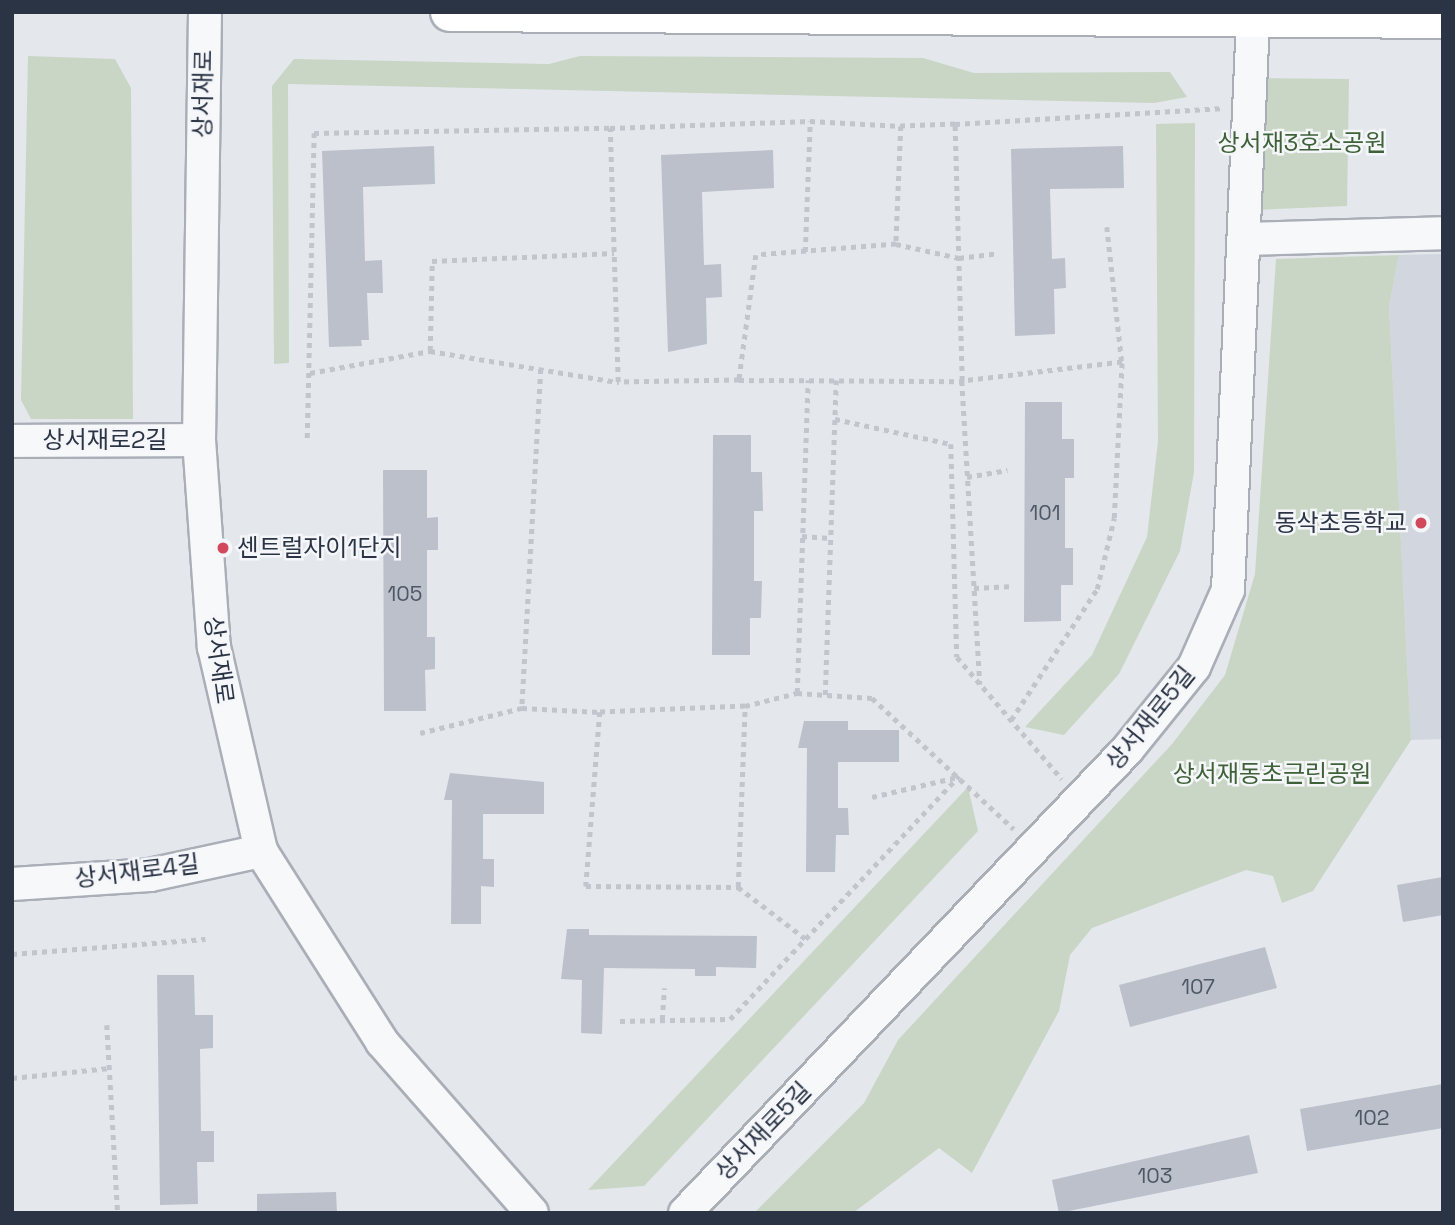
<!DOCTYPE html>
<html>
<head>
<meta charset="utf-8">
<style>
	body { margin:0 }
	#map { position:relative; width:1455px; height:1225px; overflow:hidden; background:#e4e7ec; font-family:"Space Grotesk","Noto Sans KR",sans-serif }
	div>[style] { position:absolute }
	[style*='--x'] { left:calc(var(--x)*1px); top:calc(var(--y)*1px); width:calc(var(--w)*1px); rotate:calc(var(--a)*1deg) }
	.built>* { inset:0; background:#d2d6de }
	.green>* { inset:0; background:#c9d6c5 }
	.building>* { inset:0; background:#bbc0ca }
	.path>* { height:4.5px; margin-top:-2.25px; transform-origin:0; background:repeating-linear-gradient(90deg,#c2c5cb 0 5px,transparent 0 10px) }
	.roads { filter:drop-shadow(2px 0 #a9aeb7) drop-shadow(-2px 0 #a9aeb7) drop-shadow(0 2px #a9aeb7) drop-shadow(0 -2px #a9aeb7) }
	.minor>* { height:32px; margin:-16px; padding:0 16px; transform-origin:16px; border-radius:16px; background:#f7f8fa }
	.major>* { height:38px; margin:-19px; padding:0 19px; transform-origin:19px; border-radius:19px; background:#fff }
	.dots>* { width:19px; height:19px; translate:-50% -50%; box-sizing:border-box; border:4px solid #f4f6f9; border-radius:50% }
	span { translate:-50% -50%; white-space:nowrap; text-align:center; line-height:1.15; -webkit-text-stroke:5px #f4f6f9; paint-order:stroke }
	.number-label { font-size:21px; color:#4f5766 }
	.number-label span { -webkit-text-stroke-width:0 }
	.street-label { font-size:24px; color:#2b3445 }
	.park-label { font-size:24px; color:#3f6138 }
	.poi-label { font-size:24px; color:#2b3445 }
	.right { translate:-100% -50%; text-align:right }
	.left { translate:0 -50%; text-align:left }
	.frame { position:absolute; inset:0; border:14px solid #2b3445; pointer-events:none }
</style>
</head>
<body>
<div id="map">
	<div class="built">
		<div style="clip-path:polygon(1443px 254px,1443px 739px,1411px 740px,1389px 306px,1399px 255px)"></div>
	</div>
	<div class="green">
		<div style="clip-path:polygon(28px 56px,115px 59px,131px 88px,133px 419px,31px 419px,21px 400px)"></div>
		<div style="clip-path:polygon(580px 56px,923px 58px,974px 73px,1170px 72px,1187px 97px,1154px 103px,288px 84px,289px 363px,274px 364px,272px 86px,294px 59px,549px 64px)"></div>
		<div style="clip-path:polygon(1256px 78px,1349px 79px,1347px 206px,1254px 210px)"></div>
		<div style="clip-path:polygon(1195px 123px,1194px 472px,1180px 551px,1119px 674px,1064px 735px,1025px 727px,1092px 655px,1147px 537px,1158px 441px,1156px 124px)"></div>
		<div style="clip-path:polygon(1399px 255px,1389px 306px,1411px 740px,1313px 891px,1282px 903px,1273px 876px,1246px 870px,1092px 928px,1070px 955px,1059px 1011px,972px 1173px,939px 1148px,853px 1213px,754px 1213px,864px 1103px,898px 1040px,1172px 744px,1225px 675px,1255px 574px,1276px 259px)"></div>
		<div style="clip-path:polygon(968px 787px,978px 831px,644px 1186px,588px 1190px)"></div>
	</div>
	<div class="building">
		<div style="clip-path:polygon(434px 146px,435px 184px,363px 187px,365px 261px,382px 260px,383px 293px,367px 293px,369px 340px,361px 340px,362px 346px,329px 347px,322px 151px)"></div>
		<div style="clip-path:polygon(1123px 146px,1124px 188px,1050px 189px,1052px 259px,1065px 258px,1066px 288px,1054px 289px,1055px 334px,1015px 336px,1011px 149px)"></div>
		<div style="clip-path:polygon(773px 150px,774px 188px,702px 192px,704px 265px,721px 264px,722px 297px,706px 298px,707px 344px,668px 352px,661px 155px)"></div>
		<div style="clip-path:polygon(1025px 402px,1062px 402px,1062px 439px,1074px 439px,1074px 478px,1065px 478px,1065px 548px,1073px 548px,1073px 585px,1061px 585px,1061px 621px,1024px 622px)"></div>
		<div style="clip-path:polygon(713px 435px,751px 435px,751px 472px,762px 472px,763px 511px,754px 511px,754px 581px,762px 581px,761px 618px,750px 618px,750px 655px,712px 655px)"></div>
		<div style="clip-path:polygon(383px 470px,427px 470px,427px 518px,438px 517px,438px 550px,427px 550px,427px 637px,435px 637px,435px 669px,425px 670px,426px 711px,384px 711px)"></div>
		<div style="clip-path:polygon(804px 721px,848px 721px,848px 730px,899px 730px,899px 762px,838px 762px,838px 808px,848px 808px,849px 835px,836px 835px,835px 872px,806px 872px,807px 748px,798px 748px)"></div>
		<div style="clip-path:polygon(450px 773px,544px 782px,544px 814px,483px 814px,483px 859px,494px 859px,494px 887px,481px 886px,481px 924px,451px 924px,452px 800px,444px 800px)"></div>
		<div style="clip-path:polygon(1443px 877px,1443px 915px,1403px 922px,1397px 885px)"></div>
		<div style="clip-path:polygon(567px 929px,589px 929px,589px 935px,757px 936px,756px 968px,716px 967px,716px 976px,695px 976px,695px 969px,604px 968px,602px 1034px,581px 1033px,582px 980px,561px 979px)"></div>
		<div style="clip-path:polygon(1265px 947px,1277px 988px,1130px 1027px,1119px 985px)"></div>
		<div style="clip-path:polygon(157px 975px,194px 975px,195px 1015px,213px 1015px,213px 1048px,200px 1049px,201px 1131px,214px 1131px,214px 1162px,197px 1162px,198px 1204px,160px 1205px)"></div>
		<div style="clip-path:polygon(1443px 1084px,1443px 1128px,1307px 1151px,1300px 1109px)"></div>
		<div style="clip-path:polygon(1249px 1135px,1258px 1173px,1059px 1213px,1052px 1180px)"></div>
		<div style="clip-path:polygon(336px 1192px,337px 1213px,257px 1213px,257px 1194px)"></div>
	</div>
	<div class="path">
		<div style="--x:955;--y:124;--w:54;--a:177.9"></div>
		<div style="--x:901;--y:126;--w:118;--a:92.4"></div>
		<div style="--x:896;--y:244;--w:65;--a:12.5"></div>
		<div style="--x:959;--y:258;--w:39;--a:-7"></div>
		<div style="--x:1107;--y:227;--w:136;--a:83.7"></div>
		<div style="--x:1122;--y:362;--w:161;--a:173.2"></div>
		<div style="--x:962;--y:381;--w:257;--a:-91.6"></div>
		<div style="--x:955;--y:124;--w:266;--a:-3.4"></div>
		<div style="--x:896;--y:244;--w:140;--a:175.5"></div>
		<div style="--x:756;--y:255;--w:126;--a:97.7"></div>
		<div style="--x:739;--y:380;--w:223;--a:0.3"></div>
		<div style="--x:962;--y:381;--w:304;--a:86.6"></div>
		<div style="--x:805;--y:252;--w:131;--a:-87.8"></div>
		<div style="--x:810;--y:121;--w:91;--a:3.1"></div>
		<div style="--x:430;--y:351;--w:90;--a:-88.7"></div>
		<div style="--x:432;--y:261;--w:182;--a:-2.5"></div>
		<div style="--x:541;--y:369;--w:340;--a:93.2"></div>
		<div style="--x:522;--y:708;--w:78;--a:2.9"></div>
		<div style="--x:600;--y:712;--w:175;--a:94.6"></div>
		<div style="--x:586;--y:886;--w:152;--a:0.4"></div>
		<div style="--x:738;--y:887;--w:181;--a:-87.8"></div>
		<div style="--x:745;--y:706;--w:145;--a:177.6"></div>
		<div style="--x:310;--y:373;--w:122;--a:-10.4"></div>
		<div style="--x:430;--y:351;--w:191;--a:9.4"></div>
		<div style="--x:739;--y:380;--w:121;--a:179.1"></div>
		<div style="--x:618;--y:382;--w:254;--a:-91.8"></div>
		<div style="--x:610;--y:128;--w:200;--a:-2"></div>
		<div style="--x:835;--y:419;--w:119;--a:12.2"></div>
		<div style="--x:951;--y:444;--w:213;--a:88.4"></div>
		<div style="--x:957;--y:657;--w:161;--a:49.3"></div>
		<div style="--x:307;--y:438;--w:305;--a:-88.7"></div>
		<div style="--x:314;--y:133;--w:296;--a:-1"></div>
		<div style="--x:967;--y:477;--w:41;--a:-9.9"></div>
		<div style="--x:802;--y:536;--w:28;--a:4"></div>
		<div style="--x:974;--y:588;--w:35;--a:-3"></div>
		<div style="--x:797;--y:693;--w:75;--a:3.8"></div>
		<div style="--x:872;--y:698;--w:193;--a:42.7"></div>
		<div style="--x:825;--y:695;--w:315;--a:-88"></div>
		<div style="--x:745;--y:706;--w:54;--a:-14"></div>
		<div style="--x:797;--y:693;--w:313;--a:-88"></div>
		<div style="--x:1011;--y:720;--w:157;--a:-56.7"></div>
		<div style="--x:1097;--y:589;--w:73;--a:-76.5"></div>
		<div style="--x:1114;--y:518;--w:156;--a:-87.1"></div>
		<div style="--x:420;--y:733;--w:105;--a:-13.8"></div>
		<div style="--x:872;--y:797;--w:88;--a:-13.1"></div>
		<div style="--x:738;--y:887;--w:86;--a:37.4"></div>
		<div style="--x:12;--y:954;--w:194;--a:-4.4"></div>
		<div style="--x:662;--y:1020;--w:32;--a:-86"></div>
		<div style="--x:620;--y:1021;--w:110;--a:-1"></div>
		<div style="--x:730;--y:1019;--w:334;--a:-46.7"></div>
		<div style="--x:107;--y:1025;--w:188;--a:86.7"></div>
		<div style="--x:12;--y:1078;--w:98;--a:-5.9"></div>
	</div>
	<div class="roads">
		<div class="minor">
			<div style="--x:205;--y:12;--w:428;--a:90.8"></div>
			<div style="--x:199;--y:440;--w:208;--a:85.9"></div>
			<div style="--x:214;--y:647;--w:209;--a:77"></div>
			<div style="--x:261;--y:851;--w:226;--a:57.6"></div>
			<div style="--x:382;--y:1042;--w:227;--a:48.7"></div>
			<div style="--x:1245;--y:239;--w:198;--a:-1.7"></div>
			<div style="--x:12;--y:441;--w:187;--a:-0.3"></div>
			<div style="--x:12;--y:884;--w:138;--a:-3.7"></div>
			<div style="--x:150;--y:875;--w:114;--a:-12.2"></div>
			<div style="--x:685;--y:1213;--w:640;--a:-46.33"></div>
			<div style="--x:1127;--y:750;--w:107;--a:-51.1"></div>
			<div style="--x:1194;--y:667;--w:84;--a:-66.2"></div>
			<div style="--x:1228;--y:590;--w:571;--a:-87.49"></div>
		</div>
		<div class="major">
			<div style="--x:450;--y:12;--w:993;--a:0.4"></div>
		</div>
	</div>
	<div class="dots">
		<div style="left:1421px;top:523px;background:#d1495b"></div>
		<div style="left:223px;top:548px;background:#d1495b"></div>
	</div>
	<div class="number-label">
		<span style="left:1045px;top:513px">101</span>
		<span style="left:405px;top:594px">105</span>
		<span style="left:1198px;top:987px">107</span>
		<span style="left:1372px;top:1118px">102</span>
		<span style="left:1155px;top:1176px">103</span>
	</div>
	<div class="street-label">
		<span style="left:203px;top:94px;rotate:-89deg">상서재로</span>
		<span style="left:105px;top:440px">상서재로2길</span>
		<span style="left:219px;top:660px;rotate:82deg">상서재로</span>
		<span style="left:1150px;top:718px;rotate:-51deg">상서재로5길</span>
		<span style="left:137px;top:871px;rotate:-7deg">상서재로4길</span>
		<span style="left:763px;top:1131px;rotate:-46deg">상서재로5길</span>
	</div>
	<div class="park-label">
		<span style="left:1302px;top:143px">상서재3호소공원</span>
		<span style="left:1272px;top:774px">상서재동초근린공원</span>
	</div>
	<div class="poi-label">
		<span class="right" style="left:1407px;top:523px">동삭초등학교</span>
		<span class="left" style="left:237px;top:548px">센트럴자이1단지</span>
	</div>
	<div class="frame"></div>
</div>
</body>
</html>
